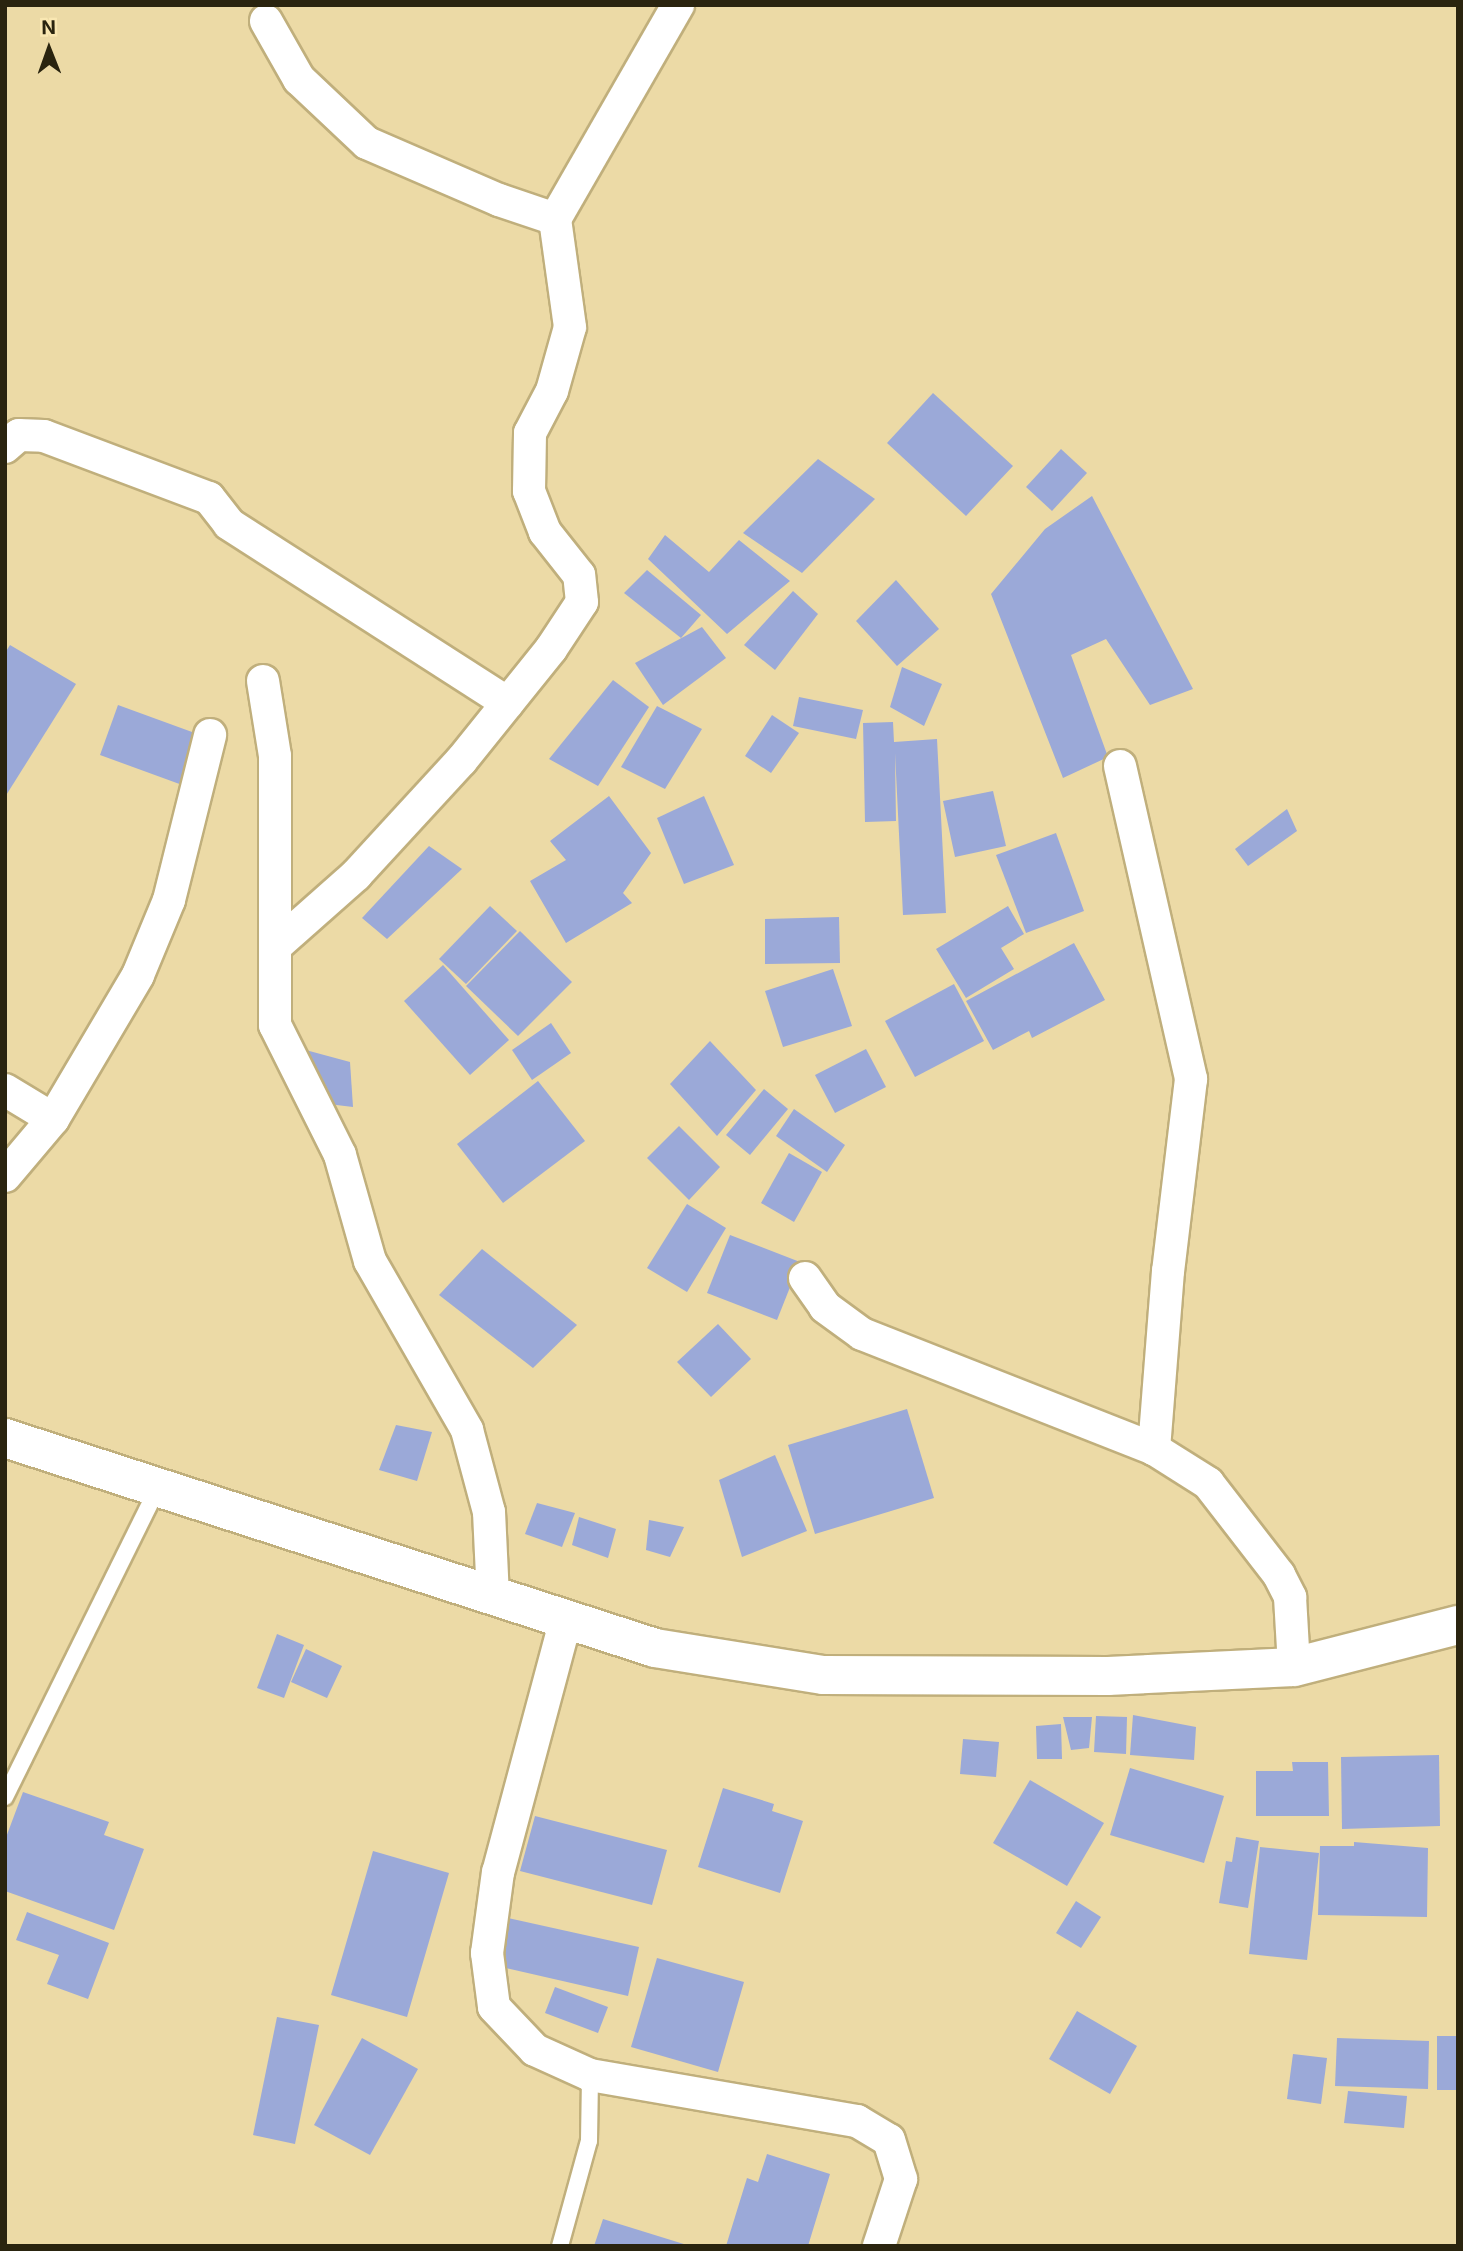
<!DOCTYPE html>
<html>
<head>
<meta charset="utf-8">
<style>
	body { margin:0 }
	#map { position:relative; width:1463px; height:2251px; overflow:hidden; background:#ecdaa6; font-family:Inter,sans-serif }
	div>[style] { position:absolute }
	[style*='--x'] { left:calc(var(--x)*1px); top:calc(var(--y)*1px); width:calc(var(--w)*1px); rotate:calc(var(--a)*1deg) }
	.building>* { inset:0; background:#9ba9d8 }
	.roads { filter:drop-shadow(2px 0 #c0af7c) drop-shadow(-2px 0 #c0af7c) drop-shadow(0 2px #c0af7c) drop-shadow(0 -2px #c0af7c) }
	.lane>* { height:16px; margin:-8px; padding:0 8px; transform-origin:8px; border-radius:8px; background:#fff }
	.street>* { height:32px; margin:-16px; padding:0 16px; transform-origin:16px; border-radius:16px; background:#fff }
	.primary>* { height:38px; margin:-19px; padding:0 19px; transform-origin:19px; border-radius:19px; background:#fff }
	span { translate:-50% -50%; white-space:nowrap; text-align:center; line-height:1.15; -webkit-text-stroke:7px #f9e7b2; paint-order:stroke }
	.frame { position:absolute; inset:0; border:7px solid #2a240f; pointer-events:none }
	.north { position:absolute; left:14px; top:14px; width:70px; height:70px; -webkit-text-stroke:5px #f9e7b2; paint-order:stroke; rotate:359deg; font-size:19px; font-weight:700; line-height:28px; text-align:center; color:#2a240f }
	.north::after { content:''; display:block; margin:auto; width:24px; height:32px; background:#2a240f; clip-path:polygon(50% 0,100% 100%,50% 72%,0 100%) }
</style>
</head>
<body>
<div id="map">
	<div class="building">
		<div style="clip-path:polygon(933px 393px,1013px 466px,966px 516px,887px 443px)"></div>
		<div style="clip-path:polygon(1061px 449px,1087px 473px,1052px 511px,1026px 487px)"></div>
		<div style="clip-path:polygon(818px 459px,875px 499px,802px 573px,743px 533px)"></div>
		<div style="clip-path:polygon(1092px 496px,1193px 689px,1150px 705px,1106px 639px,1071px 655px,1108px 757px,1063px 778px,991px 594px,1045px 529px)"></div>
		<div style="clip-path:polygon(665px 535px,709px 572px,739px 540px,790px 581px,727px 634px,648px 559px)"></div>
		<div style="clip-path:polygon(647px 570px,701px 615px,681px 638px,624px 593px)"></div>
		<div style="clip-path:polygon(896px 580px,939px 629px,897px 666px,856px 621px)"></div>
		<div style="clip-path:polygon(793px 591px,818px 614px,775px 670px,744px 645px)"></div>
		<div style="clip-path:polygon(702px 627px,726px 658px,663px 705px,635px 663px)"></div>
		<div style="clip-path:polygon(10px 645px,76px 684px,5px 797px,5px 653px)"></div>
		<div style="clip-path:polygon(902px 667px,942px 684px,924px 726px,890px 707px)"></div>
		<div style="clip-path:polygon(613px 680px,649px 707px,598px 786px,549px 759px)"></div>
		<div style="clip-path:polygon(799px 697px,863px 710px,856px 739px,793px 726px)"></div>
		<div style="clip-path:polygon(118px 705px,203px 736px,185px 786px,100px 755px)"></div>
		<div style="clip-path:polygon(657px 706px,702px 729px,665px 789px,621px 767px)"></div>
		<div style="clip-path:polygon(772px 715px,799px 733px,771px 773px,745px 756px)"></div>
		<div style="clip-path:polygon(893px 722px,894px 742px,937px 739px,946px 913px,903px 915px,895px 753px,896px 821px,865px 822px,863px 723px)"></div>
		<div style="clip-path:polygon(993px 791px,1006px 846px,955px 857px,943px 801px)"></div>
		<div style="clip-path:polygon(609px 796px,651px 853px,623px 893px,632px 903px,566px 943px,530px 881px,566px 860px,550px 841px)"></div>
		<div style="clip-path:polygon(704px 796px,734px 865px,684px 884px,657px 818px)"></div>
		<div style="clip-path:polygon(1287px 809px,1297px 831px,1248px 866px,1235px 849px)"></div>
		<div style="clip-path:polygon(1056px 833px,1084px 911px,1026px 933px,996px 855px)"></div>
		<div style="clip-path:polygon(429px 846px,462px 869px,387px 939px,362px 918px)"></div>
		<div style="clip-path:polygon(490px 906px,517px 931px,466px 984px,439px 959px)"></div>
		<div style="clip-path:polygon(1008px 906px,1024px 934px,1001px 948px,1014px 969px,966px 998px,936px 949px)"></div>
		<div style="clip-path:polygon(839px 917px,840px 963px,765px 964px,765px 919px)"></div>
		<div style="clip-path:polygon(520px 931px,572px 982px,518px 1036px,466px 986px)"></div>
		<div style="clip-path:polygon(1074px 943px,1105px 1000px,1032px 1038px,1029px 1031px,993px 1050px,966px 1001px)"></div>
		<div style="clip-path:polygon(443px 965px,509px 1040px,470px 1075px,404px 1001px)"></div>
		<div style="clip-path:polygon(833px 969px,852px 1026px,783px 1047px,765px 991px)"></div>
		<div style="clip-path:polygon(954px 984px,984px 1041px,915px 1077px,885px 1021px)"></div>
		<div style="clip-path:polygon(551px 1023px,571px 1053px,532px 1080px,512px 1050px)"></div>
		<div style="clip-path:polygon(710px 1041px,756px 1090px,717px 1136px,670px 1084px)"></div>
		<div style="clip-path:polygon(302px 1049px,350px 1062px,353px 1107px,320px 1103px)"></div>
		<div style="clip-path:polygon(866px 1049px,886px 1087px,835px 1113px,815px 1075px)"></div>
		<div style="clip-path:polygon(538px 1081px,585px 1141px,503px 1203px,457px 1144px)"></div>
		<div style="clip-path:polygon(764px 1089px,788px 1109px,750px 1155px,726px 1135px)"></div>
		<div style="clip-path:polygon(794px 1109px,845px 1145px,827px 1172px,776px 1136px)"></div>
		<div style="clip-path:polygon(679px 1126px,720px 1167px,689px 1200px,647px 1158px)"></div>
		<div style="clip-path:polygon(789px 1153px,822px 1172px,794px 1222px,761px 1203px)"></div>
		<div style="clip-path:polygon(687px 1204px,726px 1228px,687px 1292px,647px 1268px)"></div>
		<div style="clip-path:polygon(730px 1235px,800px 1262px,777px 1320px,707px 1293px)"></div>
		<div style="clip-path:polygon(482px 1249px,577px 1325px,533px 1368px,439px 1295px)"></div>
		<div style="clip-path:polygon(718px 1324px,751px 1359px,711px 1397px,677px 1362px)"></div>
		<div style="clip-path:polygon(907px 1409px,934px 1498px,815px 1534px,788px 1445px)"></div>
		<div style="clip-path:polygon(396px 1425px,432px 1432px,417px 1481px,379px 1470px)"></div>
		<div style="clip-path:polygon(775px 1455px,807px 1531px,742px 1557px,719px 1480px)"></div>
		<div style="clip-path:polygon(537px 1503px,575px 1513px,562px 1547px,525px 1534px)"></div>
		<div style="clip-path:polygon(579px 1517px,616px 1529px,608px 1558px,572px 1545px)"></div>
		<div style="clip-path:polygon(649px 1520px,684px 1527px,670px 1557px,646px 1550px)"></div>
		<div style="clip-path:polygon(277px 1634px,304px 1645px,284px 1698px,257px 1688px)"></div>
		<div style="clip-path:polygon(306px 1649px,342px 1666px,327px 1698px,291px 1682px)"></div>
		<div style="clip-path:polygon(1133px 1715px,1196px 1727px,1194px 1760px,1130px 1755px)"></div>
		<div style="clip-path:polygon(1096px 1716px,1127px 1717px,1126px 1754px,1094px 1752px)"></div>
		<div style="clip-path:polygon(1063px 1717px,1092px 1717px,1089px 1748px,1071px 1750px)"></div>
		<div style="clip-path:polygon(1061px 1724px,1062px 1759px,1037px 1759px,1036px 1726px)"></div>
		<div style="clip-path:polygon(963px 1739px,999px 1742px,996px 1777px,960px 1774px)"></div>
		<div style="clip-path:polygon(1439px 1755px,1440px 1826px,1342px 1829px,1341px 1757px)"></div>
		<div style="clip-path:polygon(1292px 1762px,1328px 1762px,1329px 1816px,1256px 1816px,1256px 1771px,1293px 1771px)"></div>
		<div style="clip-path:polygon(1130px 1768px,1224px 1796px,1204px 1863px,1110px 1835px)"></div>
		<div style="clip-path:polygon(1030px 1780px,1104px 1823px,1067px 1886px,993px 1843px)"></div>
		<div style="clip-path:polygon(723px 1788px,774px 1804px,772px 1811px,803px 1821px,780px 1893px,698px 1867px)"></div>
		<div style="clip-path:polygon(23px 1792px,109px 1822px,104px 1835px,144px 1849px,114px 1930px,5px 1891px,5px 1840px)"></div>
		<div style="clip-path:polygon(535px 1816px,667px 1850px,652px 1905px,520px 1871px)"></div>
		<div style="clip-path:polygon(1236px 1837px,1259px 1841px,1248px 1908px,1219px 1903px,1226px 1861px,1232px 1862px)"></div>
		<div style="clip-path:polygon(1354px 1842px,1428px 1848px,1427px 1917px,1318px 1915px,1320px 1846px,1354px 1846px)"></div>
		<div style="clip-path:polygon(1260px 1847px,1319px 1853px,1307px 1960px,1249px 1954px)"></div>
		<div style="clip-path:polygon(373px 1851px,449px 1873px,407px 2017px,331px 1995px)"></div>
		<div style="clip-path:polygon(1076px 1901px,1101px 1917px,1081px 1948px,1056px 1933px)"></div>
		<div style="clip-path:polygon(27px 1912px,109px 1943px,88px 1999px,47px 1984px,59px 1955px,16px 1940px)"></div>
		<div style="clip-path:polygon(504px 1917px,639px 1947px,628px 1996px,493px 1965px)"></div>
		<div style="clip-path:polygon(657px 1958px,744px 1982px,718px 2072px,631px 2047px)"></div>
		<div style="clip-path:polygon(555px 1987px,608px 2007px,598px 2033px,545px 2013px)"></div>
		<div style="clip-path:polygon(1077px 2011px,1137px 2046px,1110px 2094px,1049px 2059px)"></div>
		<div style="clip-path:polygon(277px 2017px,319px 2025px,295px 2144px,253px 2135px)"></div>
		<div style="clip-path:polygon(1437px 2036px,1458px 2036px,1458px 2090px,1437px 2090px)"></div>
		<div style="clip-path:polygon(362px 2038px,418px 2069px,370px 2155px,314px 2125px)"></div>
		<div style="clip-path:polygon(1337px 2038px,1429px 2041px,1428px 2089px,1335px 2086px)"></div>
		<div style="clip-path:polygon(1293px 2054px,1327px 2058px,1321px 2104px,1287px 2099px)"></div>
		<div style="clip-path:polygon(1348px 2091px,1407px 2096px,1404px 2128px,1344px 2123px)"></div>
		<div style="clip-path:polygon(767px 2154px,830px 2174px,808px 2246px,726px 2246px,747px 2178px,758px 2182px)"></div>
		<div style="clip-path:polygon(603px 2219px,687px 2245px,687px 2246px,594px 2246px)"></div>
	</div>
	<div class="roads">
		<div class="lane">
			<div style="--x:5;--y:1797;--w:345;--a:-63.7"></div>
			<div style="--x:560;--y:2246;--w:109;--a:-74.6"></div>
			<div style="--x:589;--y:2141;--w:66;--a:-89.1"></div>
		</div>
		<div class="street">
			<div style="--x:266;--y:21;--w:67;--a:60.4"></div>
			<div style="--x:299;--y:79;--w:93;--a:43.3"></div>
			<div style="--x:367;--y:143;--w:144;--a:23.4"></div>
			<div style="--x:499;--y:200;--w:59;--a:18.7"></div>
			<div style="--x:5;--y:447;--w:18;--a:-41"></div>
			<div style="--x:19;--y:435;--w:25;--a:2"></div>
			<div style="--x:44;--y:436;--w:176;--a:20.6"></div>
			<div style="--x:209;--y:498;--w:33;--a:52"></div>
			<div style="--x:229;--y:524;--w:331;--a:32.7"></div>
			<div style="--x:263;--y:681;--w:76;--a:80.9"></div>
			<div style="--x:275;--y:756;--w:269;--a:90"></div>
			<div style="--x:275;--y:1025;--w:145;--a:63.4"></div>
			<div style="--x:340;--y:1155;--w:110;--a:74.2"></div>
			<div style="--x:370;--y:1261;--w:195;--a:60.1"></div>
			<div style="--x:467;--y:1430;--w:85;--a:75"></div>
			<div style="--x:489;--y:1512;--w:85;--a:87.3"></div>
			<div style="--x:1120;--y:766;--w:321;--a:77.2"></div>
			<div style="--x:1191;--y:1079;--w:193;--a:96.8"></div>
			<div style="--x:1168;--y:1271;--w:179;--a:94.5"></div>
			<div style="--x:277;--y:945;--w:106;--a:-41.5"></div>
			<div style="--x:356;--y:875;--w:155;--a:-47.4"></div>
			<div style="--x:461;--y:761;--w:144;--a:-51.2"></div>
			<div style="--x:551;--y:649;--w:56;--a:-56.6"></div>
			<div style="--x:582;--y:602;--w:27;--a:-96"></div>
			<div style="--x:579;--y:575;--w:55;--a:-128.3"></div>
			<div style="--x:545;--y:532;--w:44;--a:-111.3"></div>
			<div style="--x:529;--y:491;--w:58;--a:-89"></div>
			<div style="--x:530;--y:433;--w:47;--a:-62.4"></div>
			<div style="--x:552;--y:391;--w:66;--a:-74.3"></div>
			<div style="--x:570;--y:327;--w:109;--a:-97.9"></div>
			<div style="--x:555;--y:219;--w:247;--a:-60.1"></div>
			<div style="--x:5;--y:1090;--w:56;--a:31.1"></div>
			<div style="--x:5;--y:1176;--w:75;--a:-49.9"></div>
			<div style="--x:53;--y:1119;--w:167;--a:-59.4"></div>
			<div style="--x:138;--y:975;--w:81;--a:-67.5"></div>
			<div style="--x:169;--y:900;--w:170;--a:-76"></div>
			<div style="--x:805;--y:1278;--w:35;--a:55"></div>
			<div style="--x:825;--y:1307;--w:46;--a:36.1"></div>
			<div style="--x:862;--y:1334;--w:314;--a:21.5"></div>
			<div style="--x:1154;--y:1449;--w:64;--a:32.2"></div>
			<div style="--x:1208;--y:1483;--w:116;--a:52.3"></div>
			<div style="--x:1279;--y:1575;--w:25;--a:63"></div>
			<div style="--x:1290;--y:1597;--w:70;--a:86.7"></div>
			<div style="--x:566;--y:1619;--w:262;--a:105"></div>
			<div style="--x:498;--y:1872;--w:82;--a:97.7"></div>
			<div style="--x:487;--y:1953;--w:54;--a:82.6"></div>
			<div style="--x:494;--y:2007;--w:59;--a:46.4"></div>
			<div style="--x:535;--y:2050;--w:60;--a:24.4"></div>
			<div style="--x:590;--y:2075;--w:271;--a:9.8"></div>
			<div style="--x:857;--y:2121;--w:37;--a:31"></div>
			<div style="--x:889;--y:2140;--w:41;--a:72.9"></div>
			<div style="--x:901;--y:2179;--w:71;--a:108.2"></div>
		</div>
		<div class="primary">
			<div style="--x:5;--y:1438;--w:683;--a:17.9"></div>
			<div style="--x:655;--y:1648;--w:170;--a:9.1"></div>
			<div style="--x:823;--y:1675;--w:285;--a:0.2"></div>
			<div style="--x:1108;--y:1676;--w:186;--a:-2.8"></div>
			<div style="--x:1294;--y:1667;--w:169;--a:-14.4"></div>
		</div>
	</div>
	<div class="frame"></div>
	<div class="north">N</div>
</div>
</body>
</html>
